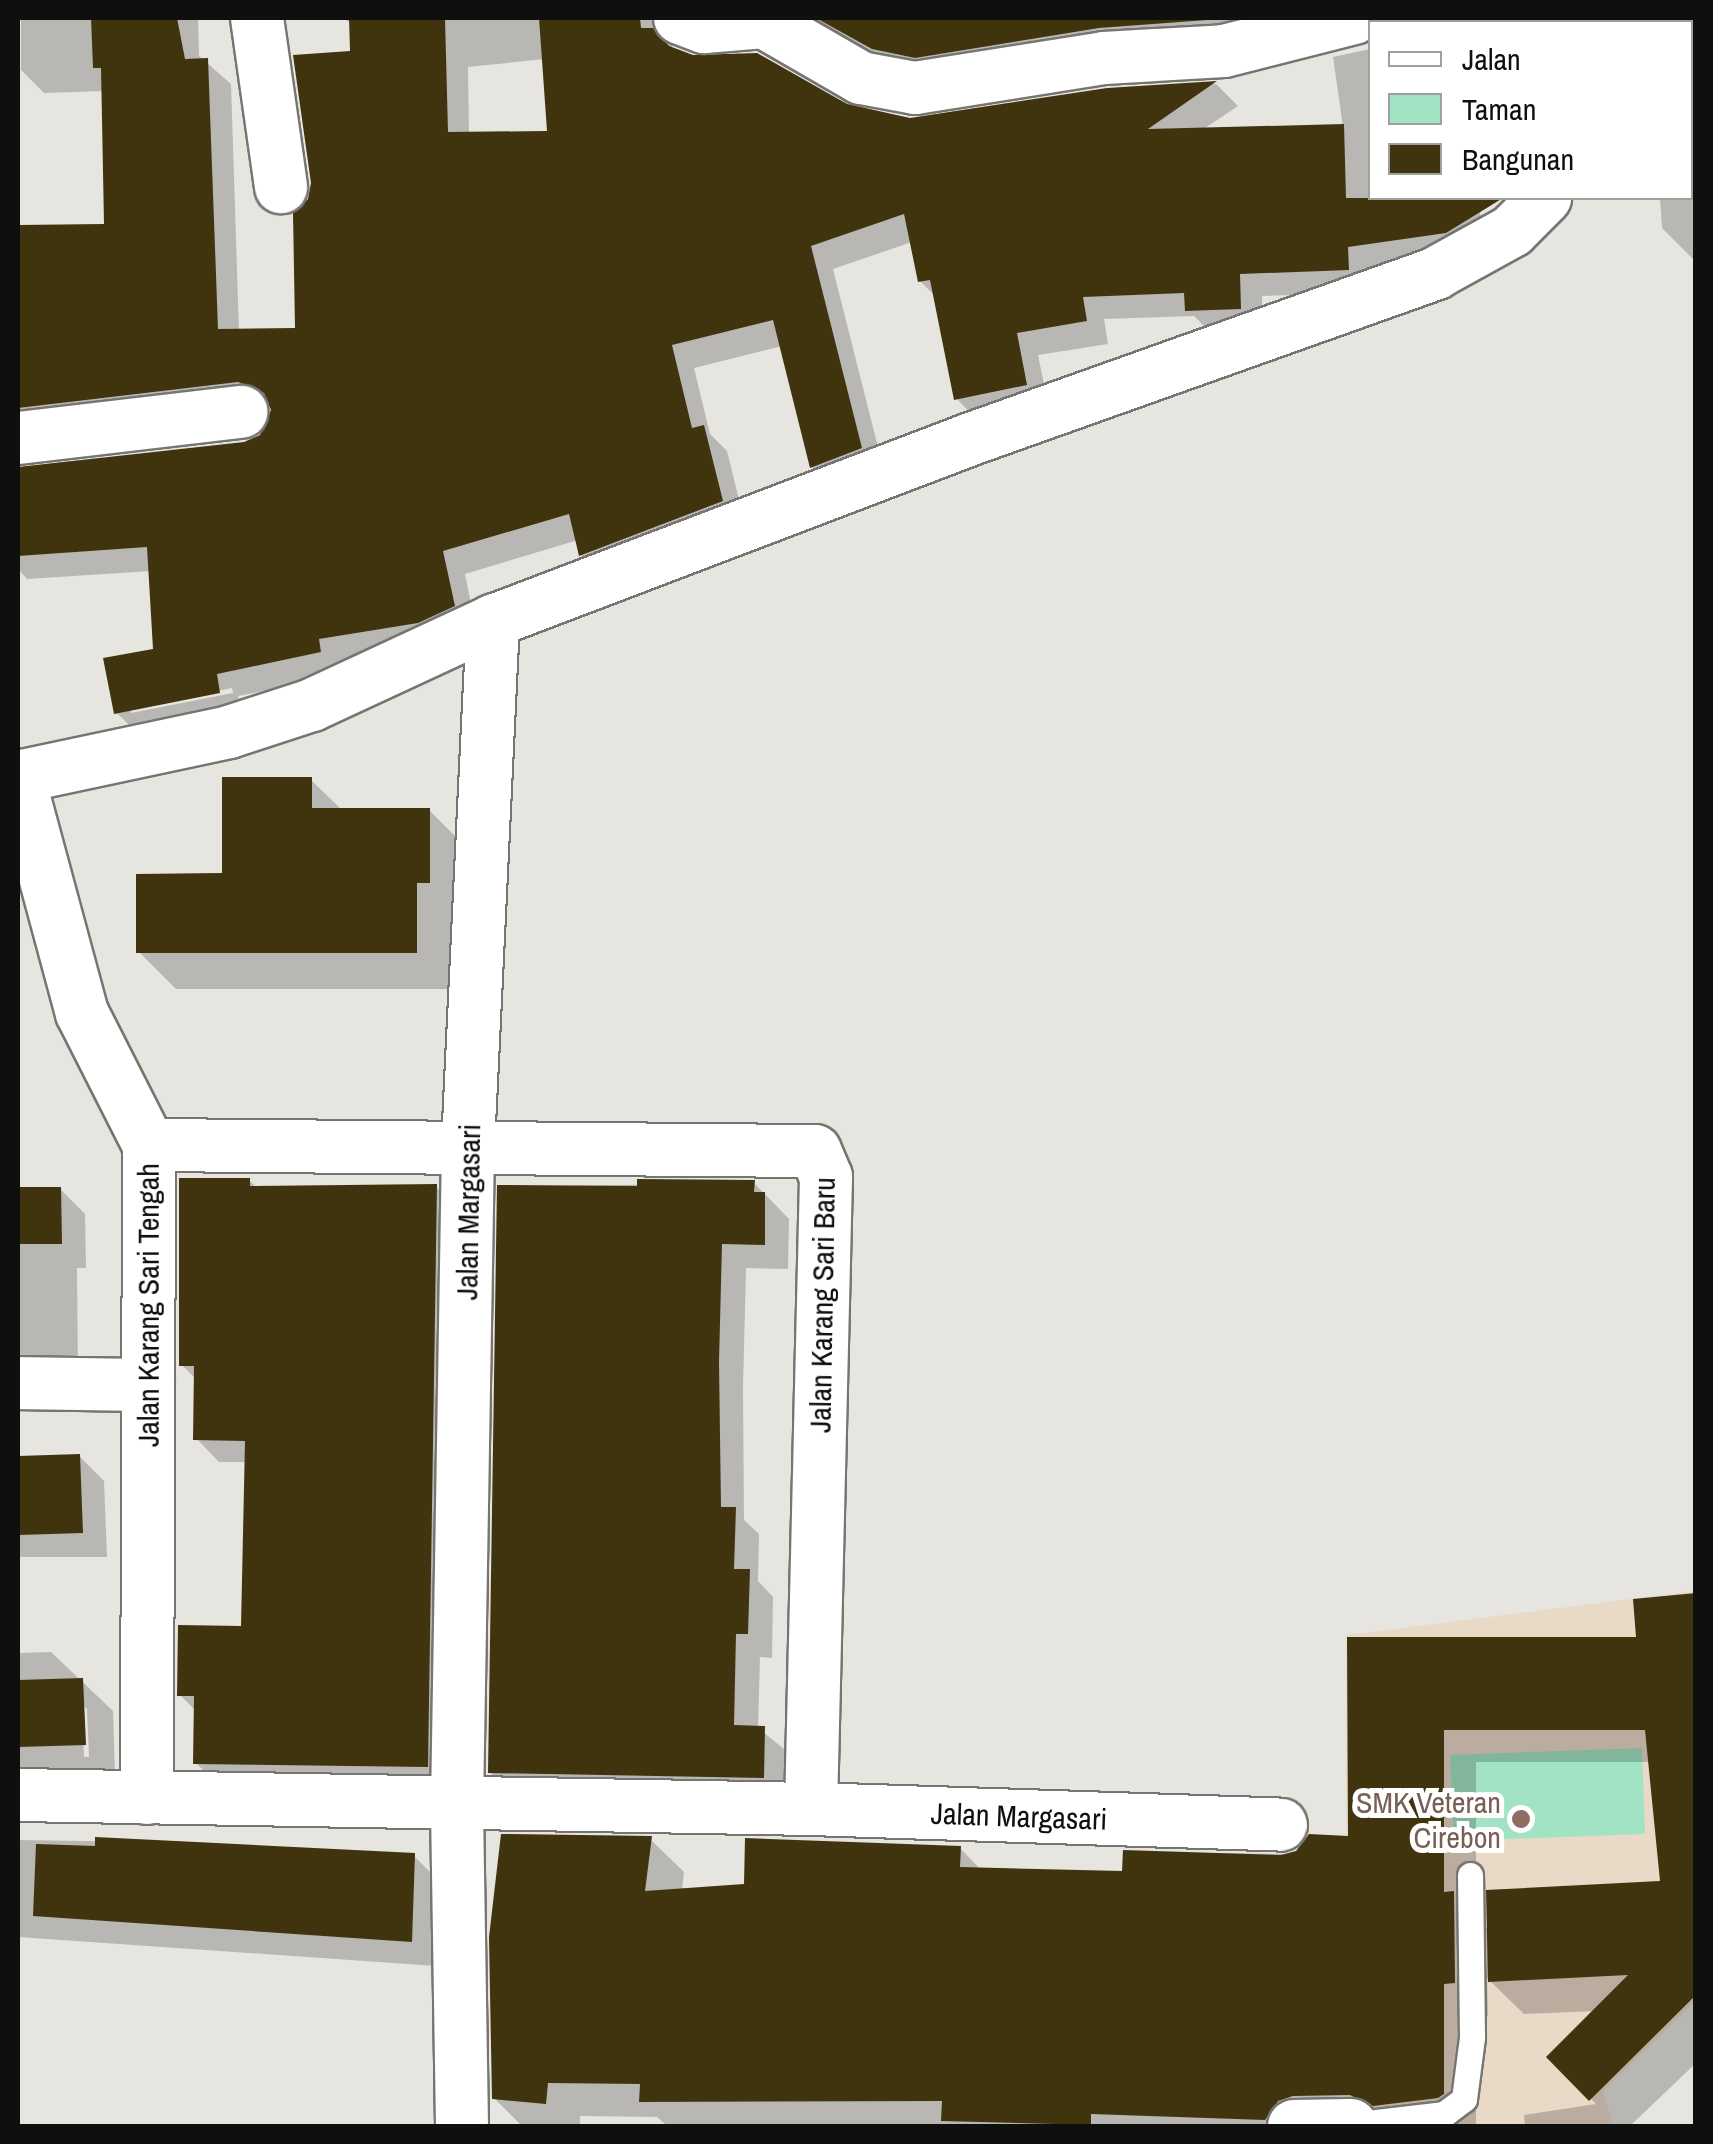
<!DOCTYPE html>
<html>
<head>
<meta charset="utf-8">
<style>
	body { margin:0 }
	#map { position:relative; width:1713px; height:2144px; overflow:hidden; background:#e7e5e0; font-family:"Archivo Narrow",sans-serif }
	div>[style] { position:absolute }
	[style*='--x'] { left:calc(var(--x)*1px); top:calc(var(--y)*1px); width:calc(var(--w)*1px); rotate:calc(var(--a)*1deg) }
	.education>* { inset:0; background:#e9d9c7 }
	.green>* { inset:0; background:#a2e3c4 }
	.shadow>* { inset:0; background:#0003 }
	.building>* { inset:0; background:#40340f }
	.roads { filter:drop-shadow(2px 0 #777571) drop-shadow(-2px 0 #777571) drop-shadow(0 2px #777571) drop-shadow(0 -2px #777571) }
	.service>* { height:25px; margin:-12.5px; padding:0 12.5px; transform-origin:12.5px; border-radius:12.5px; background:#fff }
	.minor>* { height:52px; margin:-26px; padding:0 26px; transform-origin:26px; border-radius:26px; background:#fff }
	.dots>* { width:28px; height:28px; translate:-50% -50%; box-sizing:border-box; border:5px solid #fff; border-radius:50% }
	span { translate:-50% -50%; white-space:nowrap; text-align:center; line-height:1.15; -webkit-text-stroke:10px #fff; paint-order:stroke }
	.street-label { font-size:30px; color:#0f0f0d }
	.education-label { font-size:30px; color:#785e54 }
	.right { translate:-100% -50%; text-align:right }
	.frame { position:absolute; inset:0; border:20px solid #0f0f0d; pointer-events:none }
	.legend { position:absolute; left:1368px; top:20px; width:325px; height:180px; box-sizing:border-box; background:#fff; border:2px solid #9f9f9e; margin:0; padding:12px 18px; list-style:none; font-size:30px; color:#0f0f0d }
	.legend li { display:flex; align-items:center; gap:20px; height:50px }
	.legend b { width:50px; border:2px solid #9f9f9e }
</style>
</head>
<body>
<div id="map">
	<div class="education">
		<div style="clip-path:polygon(1695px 1591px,1695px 2002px,1603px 2091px,1613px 2126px,1347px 2126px,1346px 1635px)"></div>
	</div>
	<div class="green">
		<div style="clip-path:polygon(1642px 1748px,1645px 1834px,1454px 1841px,1450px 1755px)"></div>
	</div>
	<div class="shadow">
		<div style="clip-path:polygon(evenodd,21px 18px,198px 18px,199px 56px,231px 84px,239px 331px,297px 330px,311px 200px,411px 56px,342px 18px,685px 18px,672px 47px,693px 58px,909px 120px,1107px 90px,1216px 84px,1238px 106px,1202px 130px,1343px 127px,1333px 57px,1370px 49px,1370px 198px,1478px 198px,1485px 247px,1371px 292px,1262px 296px,1263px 331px,1211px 333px,1194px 316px,1104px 319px,1108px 344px,1038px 355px,1049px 408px,979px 422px,956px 398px,936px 297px,920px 281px,912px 242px,833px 269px,884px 471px,835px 490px,812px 467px,782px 346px,694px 368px,710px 434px,727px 451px,745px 524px,604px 578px,581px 555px,578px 540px,465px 574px,476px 629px,442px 645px,340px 662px,343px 675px,238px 696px,242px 715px,140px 736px,117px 713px,155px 651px,151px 571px,27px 579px,18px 569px,18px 469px,245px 444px,262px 437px,274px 409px,262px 404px,18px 442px,18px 227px,106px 226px,104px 91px,44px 93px,21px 70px,21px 18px,545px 59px,549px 133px,469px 134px,468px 67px,545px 59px,21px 18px,232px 688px,233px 693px,131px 713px,131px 708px,232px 688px)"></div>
		<div style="clip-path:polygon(794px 18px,1335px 18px,897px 72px)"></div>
		<div style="clip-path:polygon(1462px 18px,1660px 18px,1659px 22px)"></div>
		<div style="clip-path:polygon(1690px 85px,1696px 85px,1695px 261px,1662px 228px,1660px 198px,1690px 198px)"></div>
		<div style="clip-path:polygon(311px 780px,342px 810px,429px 810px,466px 847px,452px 989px,176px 989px,139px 952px,224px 876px)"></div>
		<div style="clip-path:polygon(249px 1180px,257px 1188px,436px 1187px,460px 1210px,450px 1790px,219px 1786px,196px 1763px,196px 1711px,180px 1695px,244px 1628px,247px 1462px,219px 1462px,196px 1438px,196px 1379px,182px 1365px)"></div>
		<div style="clip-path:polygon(754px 1183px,789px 1219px,788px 1269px,746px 1268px,743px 1388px,744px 1520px,759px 1534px,758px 1581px,773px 1597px,772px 1658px,760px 1657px,758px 1728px,789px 1753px,788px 1802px,515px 1797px,490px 1772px,500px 1187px)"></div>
		<div style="clip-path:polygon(60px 1189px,85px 1214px,86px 1268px,77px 1268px,78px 1375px,18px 1376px,18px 1190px)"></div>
		<div style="clip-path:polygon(79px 1456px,104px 1481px,107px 1557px,18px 1557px,18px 1458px)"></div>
		<div style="clip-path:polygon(evenodd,1696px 1596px,1696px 2063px,1630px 2126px,1525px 2126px,1524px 2115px,1596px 2104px,1550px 2057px,1596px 2011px,1524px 2014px,1487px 1978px,1488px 2016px,1476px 2016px,1476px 2126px,667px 2126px,657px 2117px,580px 2116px,580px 2126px,522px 2126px,494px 2098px,650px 1839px,684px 1872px,682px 1891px,747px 1886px,960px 1848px,981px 1870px,1125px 1874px,1126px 1852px,1295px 1854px,1350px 1838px,1350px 1640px,1639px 1639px,1696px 1596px,1476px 1762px,1651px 1762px,1663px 1883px,1489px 1930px,1476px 1917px,1476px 1762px)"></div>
		<div style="clip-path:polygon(evenodd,51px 1652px,113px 1711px,115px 1774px,18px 1778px,18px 1653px,51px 1652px,82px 1704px,87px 1709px,89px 1757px,84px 1757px,82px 1704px)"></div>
		<div style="clip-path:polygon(18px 1840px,219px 1843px,226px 1850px,414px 1856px,439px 1881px,436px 1966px,18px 1937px)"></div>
	</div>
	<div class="building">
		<div style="clip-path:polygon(91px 18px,177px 18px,185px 59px,208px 58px,218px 329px,295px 328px,293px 213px,308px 199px,311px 183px,293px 55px,350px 51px,349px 18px,445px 18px,448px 132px,547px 131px,539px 18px,640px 18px,641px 28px,653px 28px,669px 46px,693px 55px,757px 53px,847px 104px,910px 118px,1107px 88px,1217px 81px,1148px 129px,1344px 124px,1346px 198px,1503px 198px,1446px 233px,1348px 247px,1349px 270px,1240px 274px,1241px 309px,1185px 311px,1184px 293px,1083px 297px,1087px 321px,1017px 333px,1027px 385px,954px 400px,930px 280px,918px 282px,904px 214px,811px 246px,862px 448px,810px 468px,773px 320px,672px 345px,692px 428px,704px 425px,723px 501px,579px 556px,569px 514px,443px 551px,455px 606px,418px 623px,319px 639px,321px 652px,217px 674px,220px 693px,114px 714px,103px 658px,153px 649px,147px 547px,18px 556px,18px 467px,244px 442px,260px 435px,271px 410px,264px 393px,238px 382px,18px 408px,18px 225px,104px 224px,101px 68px,93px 68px)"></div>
		<div style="clip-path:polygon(816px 18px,1234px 18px,1099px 28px,915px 58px,872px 49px)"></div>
		<div style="clip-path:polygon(222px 777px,312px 777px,312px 808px,430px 808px,430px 883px,417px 883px,417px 953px,136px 953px,136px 874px,222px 873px)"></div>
		<div style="clip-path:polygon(179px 1178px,250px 1178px,250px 1186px,437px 1184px,428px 1767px,193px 1764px,194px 1696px,177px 1696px,178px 1625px,241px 1626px,245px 1441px,193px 1440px,194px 1366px,179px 1366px)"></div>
		<div style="clip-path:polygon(637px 1179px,755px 1180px,754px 1192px,765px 1192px,765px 1245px,722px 1244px,719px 1362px,721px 1507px,736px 1507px,734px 1569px,750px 1569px,748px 1634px,736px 1634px,734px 1725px,765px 1726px,764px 1778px,488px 1773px,497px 1185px,637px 1186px)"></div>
		<div style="clip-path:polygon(18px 1187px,61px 1187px,62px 1244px,18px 1244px)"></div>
		<div style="clip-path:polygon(80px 1454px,83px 1533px,18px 1535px,18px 1456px)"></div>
		<div style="clip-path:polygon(1696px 1593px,1696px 1995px,1589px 2101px,1546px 2057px,1628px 1975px,1488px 1982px,1486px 1890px,1660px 1881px,1645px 1730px,1444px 1730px,1444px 1892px,1454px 1891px,1455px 1983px,1444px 1984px,1444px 2094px,1438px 2098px,1373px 2106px,1350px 2095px,1293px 2096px,1278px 2101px,1265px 2120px,1091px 2114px,1091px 2125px,941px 2121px,942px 2101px,639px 2102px,640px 2084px,548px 2083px,546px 2104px,492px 2099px,489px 1937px,501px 1834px,652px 1836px,645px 1891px,744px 1884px,745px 1838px,961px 1846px,960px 1867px,1122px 1871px,1123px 1850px,1281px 1855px,1296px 1851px,1309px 1834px,1348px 1836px,1347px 1637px,1636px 1637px,1633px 1599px)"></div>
		<div style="clip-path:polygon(83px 1678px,86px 1745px,18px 1747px,18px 1680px)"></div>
		<div style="clip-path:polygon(95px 1837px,415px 1853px,412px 1942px,33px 1916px,36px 1844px,95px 1846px)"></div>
	</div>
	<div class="roads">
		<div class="service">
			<div style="--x:1351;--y:2125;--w:94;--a:-6.7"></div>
			<div style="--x:1444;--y:2114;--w:25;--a:-37"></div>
			<div style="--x:1464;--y:2099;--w:63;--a:-82.6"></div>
			<div style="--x:1472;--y:2037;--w:162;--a:-90.7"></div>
		</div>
		<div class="minor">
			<div style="--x:257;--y:18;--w:171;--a:81.9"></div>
			<div style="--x:680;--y:18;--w:26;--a:21"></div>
			<div style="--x:704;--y:27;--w:60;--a:-4.8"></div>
			<div style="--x:764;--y:22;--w:112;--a:30"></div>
			<div style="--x:861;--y:78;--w:55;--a:10.5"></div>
			<div style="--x:915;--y:88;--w:191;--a:-9"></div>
			<div style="--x:1104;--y:58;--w:120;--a:-3.3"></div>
			<div style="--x:1224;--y:51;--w:134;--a:-14.2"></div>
			<div style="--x:1659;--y:22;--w:4;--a:-63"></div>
			<div style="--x:18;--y:438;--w:225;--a:-6.7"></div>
			<div style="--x:18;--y:776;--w:245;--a:74.9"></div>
			<div style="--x:82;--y:1013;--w:148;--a:63.1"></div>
			<div style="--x:149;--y:1145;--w:653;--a:90.18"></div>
			<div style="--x:18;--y:777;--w:216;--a:-12"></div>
			<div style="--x:229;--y:732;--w:87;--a:-18"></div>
			<div style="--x:312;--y:705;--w:200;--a:-24.9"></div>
			<div style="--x:493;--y:621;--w:511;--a:-20.84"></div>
			<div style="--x:971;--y:439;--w:494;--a:-19.6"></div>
			<div style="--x:1436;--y:273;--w:87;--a:-28.9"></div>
			<div style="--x:1512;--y:231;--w:47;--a:-45"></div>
			<div style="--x:149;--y:1145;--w:666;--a:0.52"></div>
			<div style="--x:815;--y:1151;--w:28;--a:67"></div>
			<div style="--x:826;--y:1177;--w:632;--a:91.36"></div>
			<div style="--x:18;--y:1383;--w:130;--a:0.9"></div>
			<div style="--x:18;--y:1795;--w:793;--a:1.01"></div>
			<div style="--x:811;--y:1809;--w:470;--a:1.9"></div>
			<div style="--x:462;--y:2126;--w:322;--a:-90.9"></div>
			<div style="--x:457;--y:1804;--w:659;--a:-89.04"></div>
			<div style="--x:468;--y:1145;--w:525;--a:-87.27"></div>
			<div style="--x:1294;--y:2126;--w:57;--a:-1"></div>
		</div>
	</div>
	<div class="dots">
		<div style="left:1521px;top:1819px;background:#8d6e63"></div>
	</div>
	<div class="street-label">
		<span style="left:468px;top:1212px;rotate:-89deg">Jalan Margasari</span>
		<span style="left:148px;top:1305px;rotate:-90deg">Jalan Karang Sari Tengah</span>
		<span style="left:822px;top:1305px;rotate:-89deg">Jalan Karang Sari Baru</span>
		<span style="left:1019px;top:1816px;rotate:2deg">Jalan Margasari</span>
	</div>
	<div class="education-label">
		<span class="right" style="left:1501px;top:1819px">SMK Veteran<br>Cirebon</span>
	</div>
	<div class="frame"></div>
	<ul class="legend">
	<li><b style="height:12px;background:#fff"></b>Jalan</li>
	<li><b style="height:28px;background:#a2e3c4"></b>Taman</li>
	<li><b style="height:28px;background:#40340f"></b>Bangunan</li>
	</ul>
</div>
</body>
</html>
